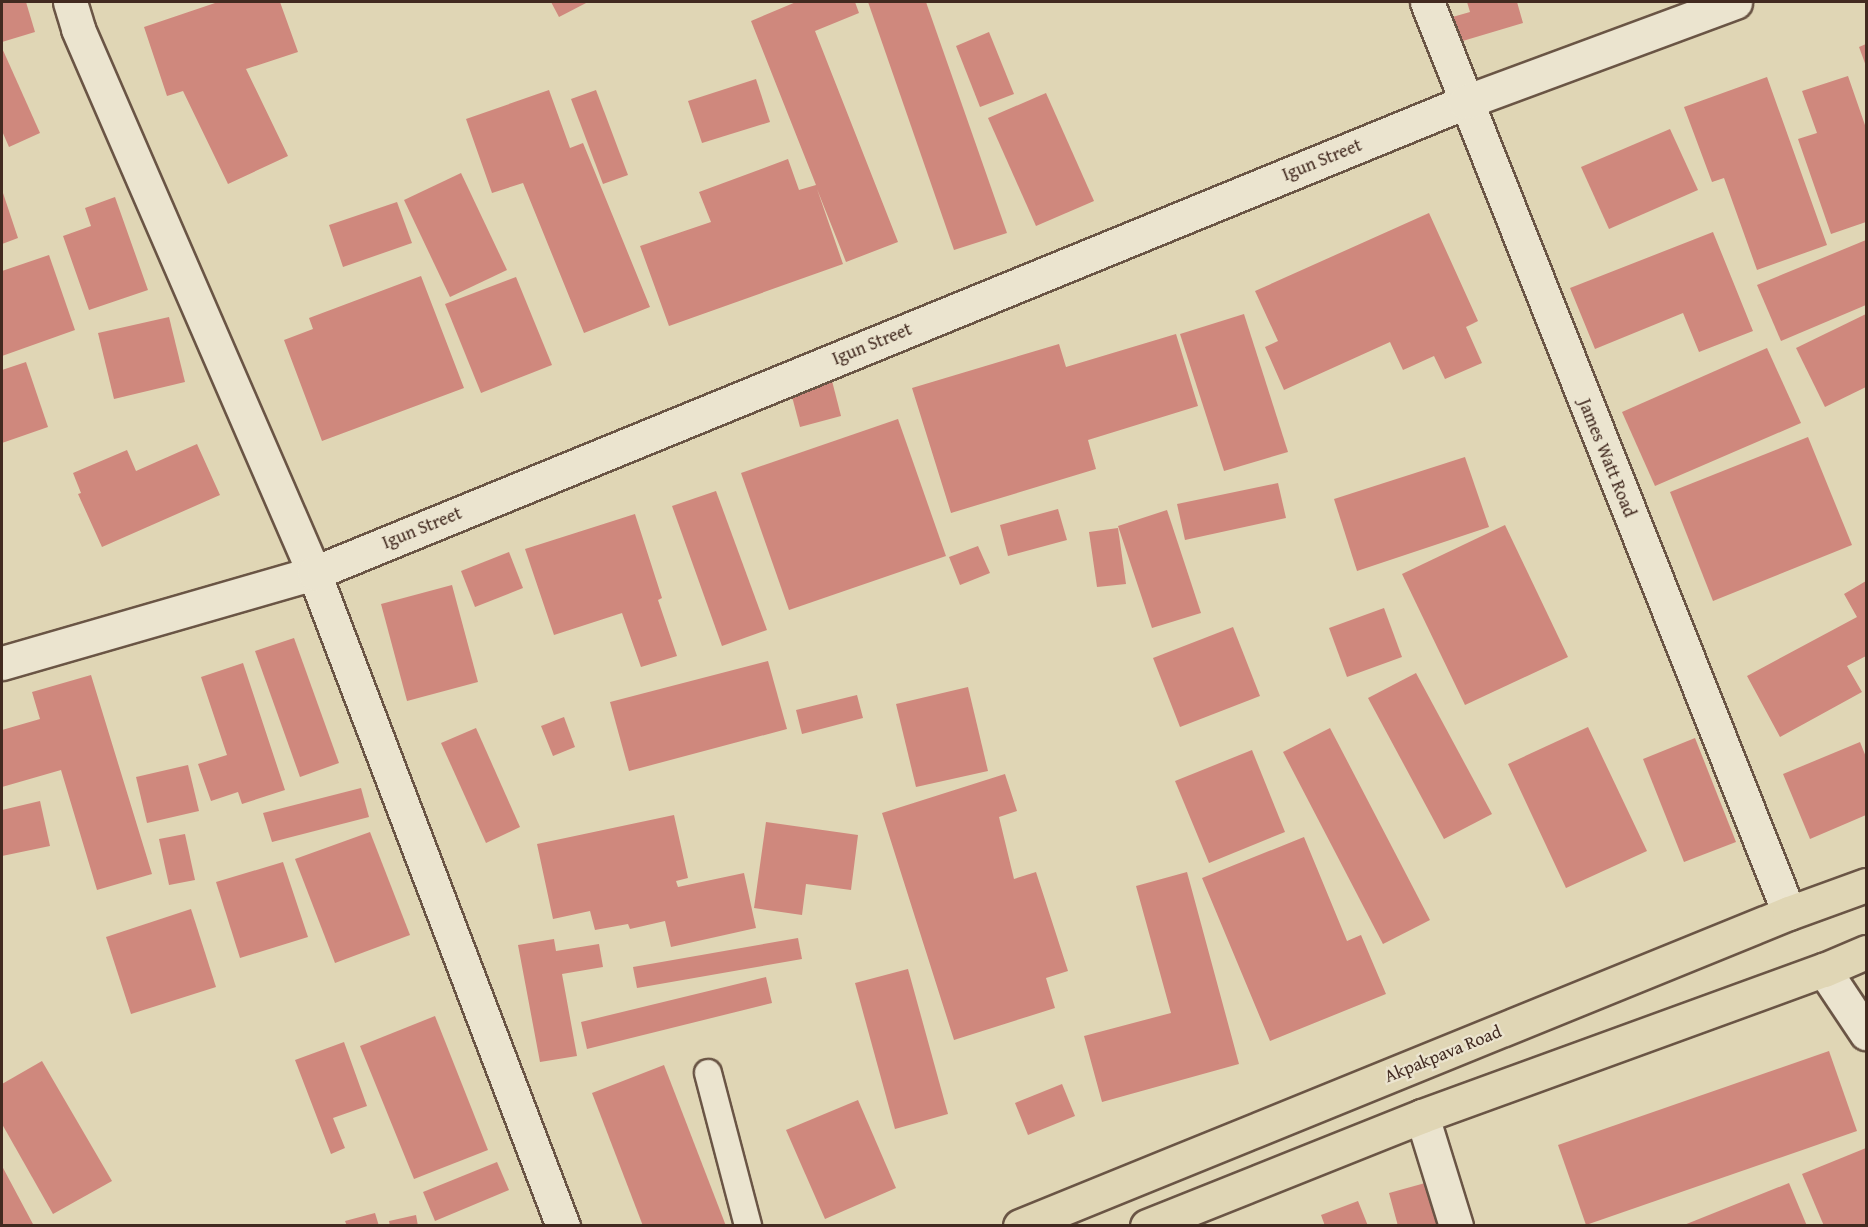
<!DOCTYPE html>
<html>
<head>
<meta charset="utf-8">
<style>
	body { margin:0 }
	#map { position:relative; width:1868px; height:1227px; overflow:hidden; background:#e0d6b5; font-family:"Gentium Book Plus",serif }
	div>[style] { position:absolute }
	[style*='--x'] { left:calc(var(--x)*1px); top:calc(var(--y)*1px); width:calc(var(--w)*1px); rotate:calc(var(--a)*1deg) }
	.building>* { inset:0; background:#cf887d }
	.roads { filter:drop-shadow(2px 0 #6a5545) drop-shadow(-2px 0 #6a5545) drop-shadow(0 2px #6a5545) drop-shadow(0 -2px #6a5545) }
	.service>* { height:26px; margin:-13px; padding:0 13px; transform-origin:13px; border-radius:13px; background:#ebe4cf }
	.minor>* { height:33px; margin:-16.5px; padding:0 16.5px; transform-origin:16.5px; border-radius:16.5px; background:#ebe4cf }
	.trunk>* { height:33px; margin:-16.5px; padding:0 16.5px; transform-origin:16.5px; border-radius:16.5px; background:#e0d6b5 }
	span { translate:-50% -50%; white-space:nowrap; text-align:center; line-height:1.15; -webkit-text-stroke:4.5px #ebe4cf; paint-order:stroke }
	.street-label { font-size:18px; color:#422a20 }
	.frame { position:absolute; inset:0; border:3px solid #422a20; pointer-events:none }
</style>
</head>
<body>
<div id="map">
	<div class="building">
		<div style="clip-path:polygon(2px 2px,26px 2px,35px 32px,2px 42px)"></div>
		<div style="clip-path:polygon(218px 2px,280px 2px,298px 52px,246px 69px,288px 156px,228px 184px,183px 91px,167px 96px,144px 27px)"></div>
		<div style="clip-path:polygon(551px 2px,588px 2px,559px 17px)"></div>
		<div style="clip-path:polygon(796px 2px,855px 2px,859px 13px,815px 31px,898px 242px,846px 262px,817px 189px,843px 264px,669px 326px,640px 246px,711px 222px,699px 192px,788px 159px,799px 190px,816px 185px,751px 21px)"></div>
		<div style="clip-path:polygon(868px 2px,926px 2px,1007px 233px,954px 250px)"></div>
		<div style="clip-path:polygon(1467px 2px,1517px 2px,1523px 23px,1456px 43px,1449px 18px,1470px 12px)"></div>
		<div style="clip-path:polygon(989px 32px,1014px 94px,980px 107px,956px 46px)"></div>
		<div style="clip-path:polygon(1866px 44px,1866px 66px,1859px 47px)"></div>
		<div style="clip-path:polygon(2px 48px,40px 133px,9px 147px,2px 131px)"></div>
		<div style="clip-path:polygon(1848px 76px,1866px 128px,1866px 222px,1831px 234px,1798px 139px,1817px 133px,1802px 91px)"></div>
		<div style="clip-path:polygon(1767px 77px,1827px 245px,1757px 270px,1724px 178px,1712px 182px,1684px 107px)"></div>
		<div style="clip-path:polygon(756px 79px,770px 122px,702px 143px,688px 101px)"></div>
		<div style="clip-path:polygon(549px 90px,570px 148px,583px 143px,650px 307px,584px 333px,523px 183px,492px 193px,466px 119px)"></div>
		<div style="clip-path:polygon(596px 90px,628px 175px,603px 184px,571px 99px)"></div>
		<div style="clip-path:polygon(1046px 93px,1094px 201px,1036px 226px,988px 118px)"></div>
		<div style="clip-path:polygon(1670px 129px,1698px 190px,1609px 229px,1581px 167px)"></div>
		<div style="clip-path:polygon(461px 173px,507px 270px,450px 297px,404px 200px)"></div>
		<div style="clip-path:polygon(2px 190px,18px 238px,2px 244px)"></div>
		<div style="clip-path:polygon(115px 197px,148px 290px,89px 310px,63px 236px,91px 226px,85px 208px)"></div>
		<div style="clip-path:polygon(397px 202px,412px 243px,343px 267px,329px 225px)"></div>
		<div style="clip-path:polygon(1429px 213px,1478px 321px,1466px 327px,1482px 363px,1445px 379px,1434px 356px,1403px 370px,1390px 342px,1284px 390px,1265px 347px,1278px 341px,1255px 291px)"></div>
		<div style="clip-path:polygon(1713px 232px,1753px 331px,1699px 352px,1683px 313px,1595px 349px,1570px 288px)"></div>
		<div style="clip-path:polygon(1866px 240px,1866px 305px,1781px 341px,1757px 285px)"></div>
		<div style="clip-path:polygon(49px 255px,75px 330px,2px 356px,2px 271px)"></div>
		<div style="clip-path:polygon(421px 276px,464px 388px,322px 441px,284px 340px,313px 329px,309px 318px)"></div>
		<div style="clip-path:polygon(516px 277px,552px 365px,481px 393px,445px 304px)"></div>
		<div style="clip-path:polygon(1244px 314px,1288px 452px,1224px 471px,1180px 334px)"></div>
		<div style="clip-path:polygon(1866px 314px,1866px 387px,1825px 407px,1796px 348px)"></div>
		<div style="clip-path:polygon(169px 317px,185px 382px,114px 399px,98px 333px)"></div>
		<div style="clip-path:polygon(1176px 334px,1198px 406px,1088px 440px,1096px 469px,951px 513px,912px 388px,1059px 344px,1066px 367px)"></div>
		<div style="clip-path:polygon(1767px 348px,1801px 423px,1655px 486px,1622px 412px)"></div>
		<div style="clip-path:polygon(26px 362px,48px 427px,2px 443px,2px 370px)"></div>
		<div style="clip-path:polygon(831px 377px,841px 416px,800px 427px,790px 389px)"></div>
		<div style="clip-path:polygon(898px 419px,946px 556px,789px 610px,741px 473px)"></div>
		<div style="clip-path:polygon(1808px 437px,1852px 545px,1713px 601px,1670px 492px)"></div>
		<div style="clip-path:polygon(197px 444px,220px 495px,102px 547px,78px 494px,81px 493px,73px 473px,127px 450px,136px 471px)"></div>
		<div style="clip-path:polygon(1465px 457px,1489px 527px,1357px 571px,1334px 499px)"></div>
		<div style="clip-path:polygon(1278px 483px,1286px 518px,1185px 540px,1177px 504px)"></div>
		<div style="clip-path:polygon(716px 491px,767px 630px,722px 646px,672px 506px)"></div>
		<div style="clip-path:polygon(1058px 509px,1067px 540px,1008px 556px,1000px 525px)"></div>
		<div style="clip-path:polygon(1167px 510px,1201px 613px,1152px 628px,1118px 526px)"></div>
		<div style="clip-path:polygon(635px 514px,662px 598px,658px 600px,677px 656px,641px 667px,622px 613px,554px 635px,525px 549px)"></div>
		<div style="clip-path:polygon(1505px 525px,1568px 657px,1465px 705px,1402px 574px)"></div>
		<div style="clip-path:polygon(1118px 528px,1126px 584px,1097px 587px,1089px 532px)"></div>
		<div style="clip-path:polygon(978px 546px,990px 573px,960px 585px,949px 557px)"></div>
		<div style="clip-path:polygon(509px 552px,523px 588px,475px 607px,461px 571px)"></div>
		<div style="clip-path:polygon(1866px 581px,1866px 656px,1847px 666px,1862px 692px,1780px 737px,1747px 676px,1857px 617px,1844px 594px)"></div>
		<div style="clip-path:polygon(452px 585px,478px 682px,407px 701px,381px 604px)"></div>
		<div style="clip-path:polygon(1384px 608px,1402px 657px,1347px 677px,1329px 628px)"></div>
		<div style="clip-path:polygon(1233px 627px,1260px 696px,1180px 727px,1153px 658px)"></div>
		<div style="clip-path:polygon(294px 638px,339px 763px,300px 777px,255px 651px)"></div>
		<div style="clip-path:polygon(768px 661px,787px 729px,629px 771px,610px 702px)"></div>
		<div style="clip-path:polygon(243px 663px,285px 790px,242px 804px,238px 792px,211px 801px,198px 764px,227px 755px,201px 677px)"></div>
		<div style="clip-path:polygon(1416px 673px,1492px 814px,1444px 839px,1368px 698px)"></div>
		<div style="clip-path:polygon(91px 675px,152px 874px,97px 890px,61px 770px,2px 787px,2px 730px,40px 719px,32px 692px)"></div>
		<div style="clip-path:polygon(968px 687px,988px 771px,916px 787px,896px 704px)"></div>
		<div style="clip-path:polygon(857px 695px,863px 718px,802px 734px,796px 710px)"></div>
		<div style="clip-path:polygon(564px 717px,575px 747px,553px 756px,541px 726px)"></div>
		<div style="clip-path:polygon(1588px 727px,1647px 851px,1566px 888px,1508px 764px)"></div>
		<div style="clip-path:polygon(476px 728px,520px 827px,486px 843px,441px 743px)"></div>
		<div style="clip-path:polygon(1330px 728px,1430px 920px,1383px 944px,1283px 752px)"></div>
		<div style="clip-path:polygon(1695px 738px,1736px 842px,1684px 862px,1643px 759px)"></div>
		<div style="clip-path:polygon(1860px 742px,1866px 757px,1866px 815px,1810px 839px,1783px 774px)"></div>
		<div style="clip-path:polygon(1252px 750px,1285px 832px,1209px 863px,1175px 781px)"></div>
		<div style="clip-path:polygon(188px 765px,199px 811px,147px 823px,136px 777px)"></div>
		<div style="clip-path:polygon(1005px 774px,1017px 811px,999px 817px,1014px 879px,1036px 872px,1068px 971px,1046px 978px,1055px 1008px,954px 1040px,882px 813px)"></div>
		<div style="clip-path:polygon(361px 788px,369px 817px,272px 842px,263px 813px)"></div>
		<div style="clip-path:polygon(40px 801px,50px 846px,2px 856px,2px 810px)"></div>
		<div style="clip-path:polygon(674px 815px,688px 878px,676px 881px,678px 887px,744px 873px,756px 928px,671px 947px,665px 921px,630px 929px,628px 924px,595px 930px,590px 911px,553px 919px,537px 844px)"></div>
		<div style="clip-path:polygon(766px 822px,858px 835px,851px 890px,806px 884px,802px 915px,754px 908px)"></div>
		<div style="clip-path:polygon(370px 832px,410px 935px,335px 963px,295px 859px)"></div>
		<div style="clip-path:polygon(185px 834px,195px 880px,169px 885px,159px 839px)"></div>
		<div style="clip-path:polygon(1304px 837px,1347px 941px,1361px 935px,1386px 994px,1270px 1041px,1202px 878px)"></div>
		<div style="clip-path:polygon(283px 862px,308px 937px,240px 958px,216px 882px)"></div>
		<div style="clip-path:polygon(1187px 872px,1239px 1064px,1102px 1102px,1084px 1036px,1171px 1013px,1136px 886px)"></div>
		<div style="clip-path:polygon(191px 909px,216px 987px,131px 1014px,106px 937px)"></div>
		<div style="clip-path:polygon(798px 938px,802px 959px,637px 988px,633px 967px)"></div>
		<div style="clip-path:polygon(554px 939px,556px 951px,599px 944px,603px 967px,562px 974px,577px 1056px,540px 1062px,518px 945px)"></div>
		<div style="clip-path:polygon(908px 969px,948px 1114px,895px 1129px,855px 983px)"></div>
		<div style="clip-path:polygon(766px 977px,772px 1003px,587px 1049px,581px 1022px)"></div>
		<div style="clip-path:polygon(435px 1016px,488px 1150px,414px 1179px,360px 1046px)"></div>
		<div style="clip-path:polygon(344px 1042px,367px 1106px,333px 1118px,345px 1148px,331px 1154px,295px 1060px)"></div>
		<div style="clip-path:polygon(1829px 1051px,1857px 1131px,1586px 1225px,1558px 1145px)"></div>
		<div style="clip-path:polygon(42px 1061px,112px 1181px,53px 1214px,2px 1124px,2px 1084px)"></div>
		<div style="clip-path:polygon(664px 1065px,726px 1226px,643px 1226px,592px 1093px)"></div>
		<div style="clip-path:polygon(1062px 1084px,1075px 1116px,1028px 1135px,1015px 1103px)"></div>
		<div style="clip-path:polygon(858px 1100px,896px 1188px,825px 1219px,786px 1130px)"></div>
		<div style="clip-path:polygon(1866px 1148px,1866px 1226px,1824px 1226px,1802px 1174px)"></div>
		<div style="clip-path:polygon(497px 1162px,509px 1190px,435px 1221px,423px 1192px)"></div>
		<div style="clip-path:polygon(2px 1166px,34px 1226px,2px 1226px)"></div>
		<div style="clip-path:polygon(1436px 1180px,1449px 1226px,1398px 1226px,1389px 1193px)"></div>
		<div style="clip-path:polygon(1789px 1183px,1807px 1226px,1684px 1226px,1684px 1225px)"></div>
		<div style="clip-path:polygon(1358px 1201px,1368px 1226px,1325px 1226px,1321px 1215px)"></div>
		<div style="clip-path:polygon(375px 1213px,379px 1226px,347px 1226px,345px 1221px)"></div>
		<div style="clip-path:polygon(416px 1215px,418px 1226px,390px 1226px,389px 1221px)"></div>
	</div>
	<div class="roads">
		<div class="service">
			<div style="--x:708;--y:1073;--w:158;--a:75.3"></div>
		</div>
		<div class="minor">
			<div style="--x:70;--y:2;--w:28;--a:73"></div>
			<div style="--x:78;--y:29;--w:593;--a:66.55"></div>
			<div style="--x:314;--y:573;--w:699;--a:69.13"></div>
			<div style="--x:1427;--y:2;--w:980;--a:68.33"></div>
			<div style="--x:2;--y:663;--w:325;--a:-16.1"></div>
			<div style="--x:314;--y:573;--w:1244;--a:-22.25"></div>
			<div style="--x:1465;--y:102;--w:288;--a:-20.3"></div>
			<div style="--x:1824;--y:970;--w:76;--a:56.3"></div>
			<div style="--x:1422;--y:1116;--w:115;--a:72.8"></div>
		</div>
		<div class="trunk">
			<div style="--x:1020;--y:1226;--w:830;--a:-22.15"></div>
			<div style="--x:1789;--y:913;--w:82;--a:-20"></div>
			<div style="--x:1147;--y:1226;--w:296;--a:-21.8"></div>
			<div style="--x:1422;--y:1116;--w:428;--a:-20"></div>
			<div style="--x:1824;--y:970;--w:46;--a:-23.2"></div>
		</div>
	</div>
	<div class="street-label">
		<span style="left:1322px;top:160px;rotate:-22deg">Igun Street</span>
		<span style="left:872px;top:344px;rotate:-22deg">Igun Street</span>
		<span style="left:1607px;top:458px;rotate:68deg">James Watt Road</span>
		<span style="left:422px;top:528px;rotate:-22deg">Igun Street</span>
		<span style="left:1443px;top:1054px;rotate:-22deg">Akpakpava Road</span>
	</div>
	<div class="frame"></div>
</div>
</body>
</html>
